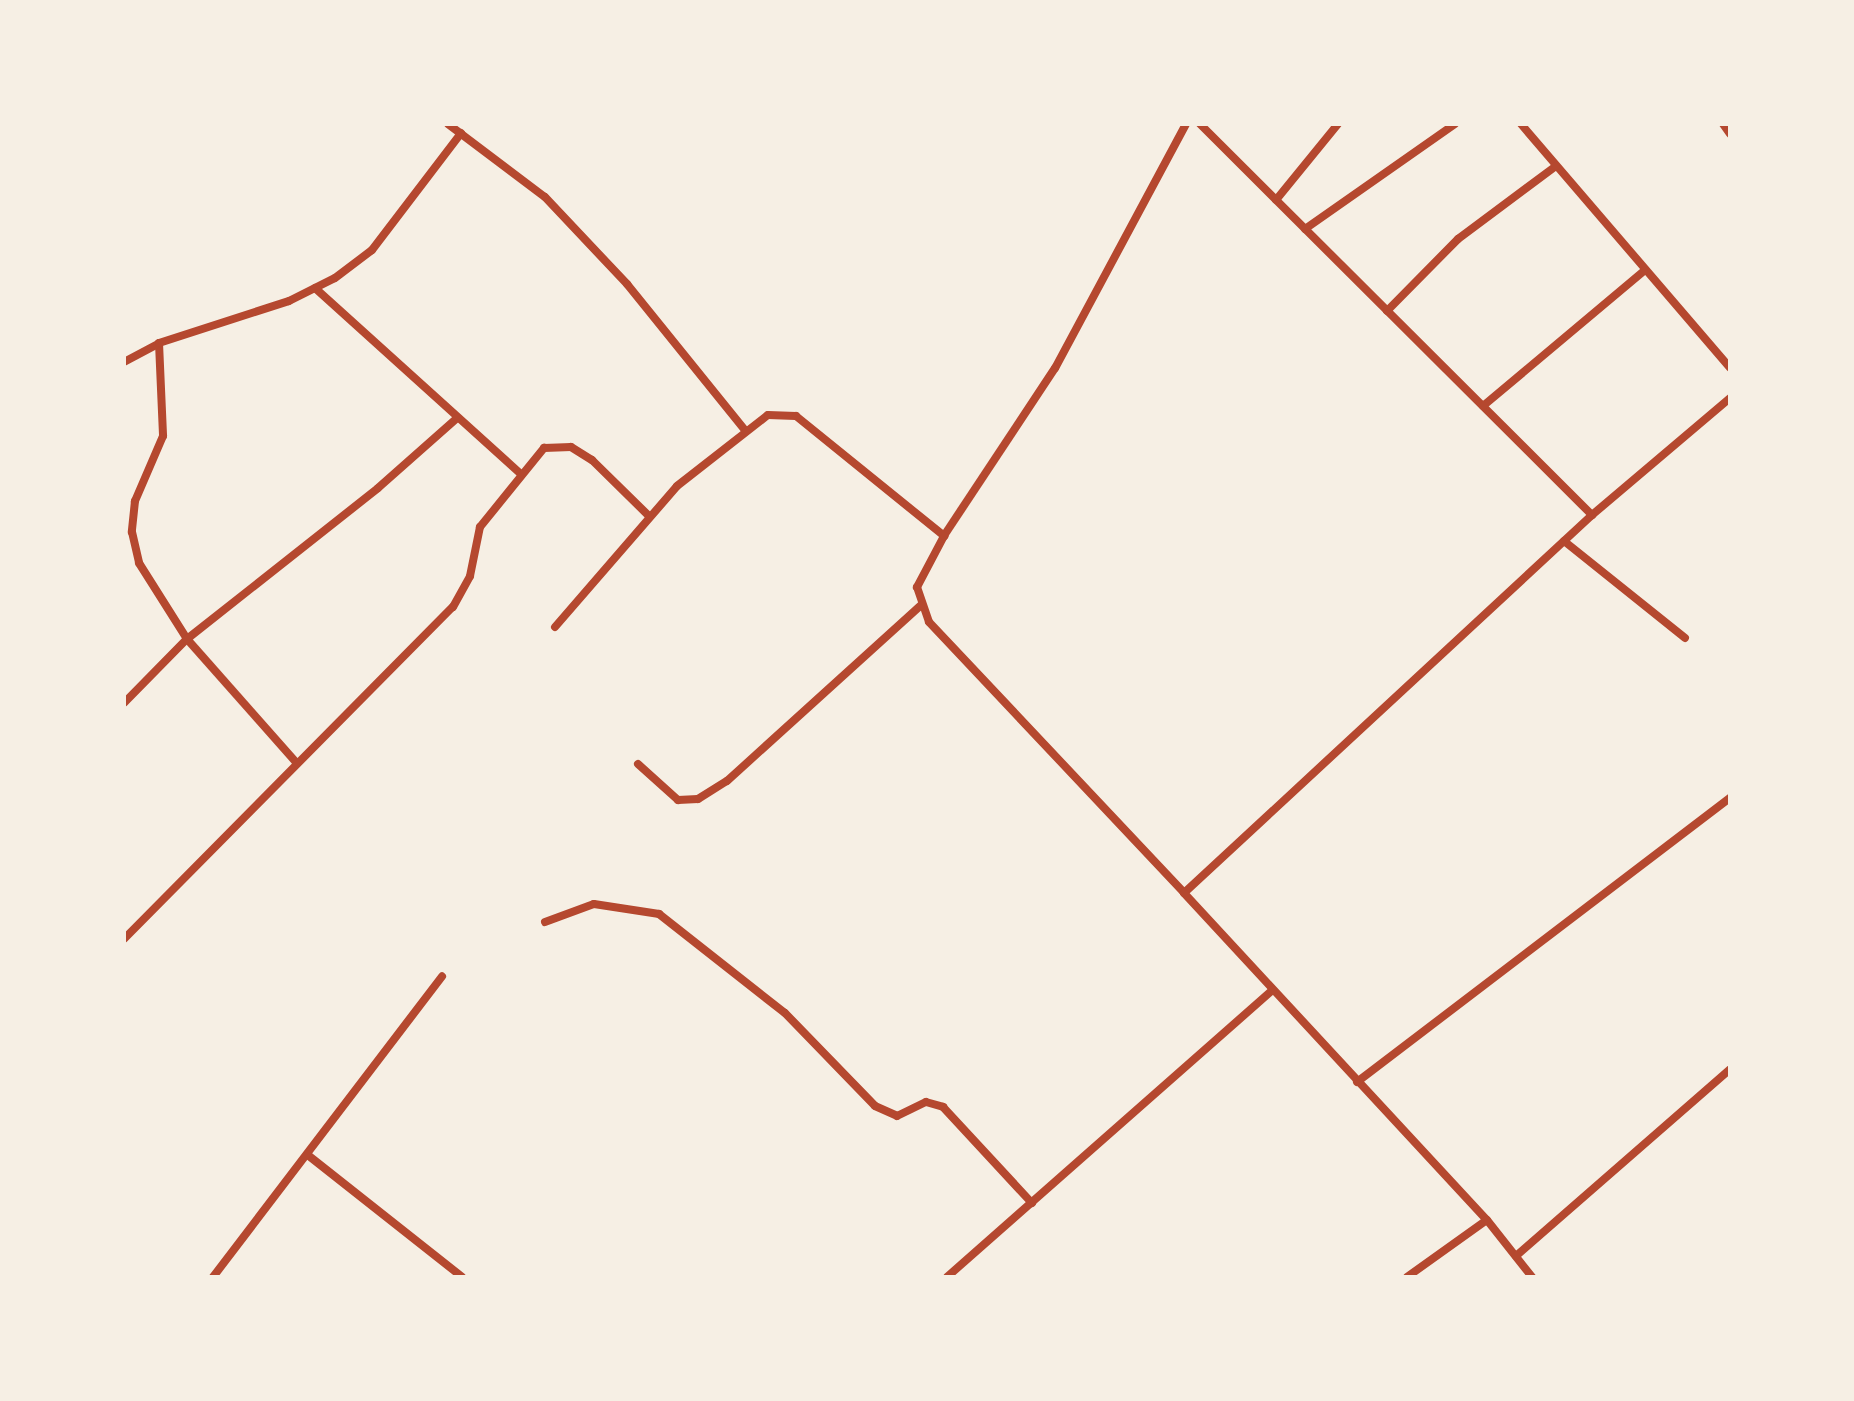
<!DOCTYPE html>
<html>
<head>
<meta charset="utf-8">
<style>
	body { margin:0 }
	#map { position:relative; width:1854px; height:1401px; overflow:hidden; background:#f6efe4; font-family:"DejaVu Sans",sans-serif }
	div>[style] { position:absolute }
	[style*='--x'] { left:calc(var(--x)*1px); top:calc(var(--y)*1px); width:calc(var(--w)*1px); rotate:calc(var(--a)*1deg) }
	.minor>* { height:8px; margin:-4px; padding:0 4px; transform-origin:4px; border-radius:4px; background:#b5482f }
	span { translate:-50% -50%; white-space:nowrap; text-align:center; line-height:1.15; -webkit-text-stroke:8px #f6efe4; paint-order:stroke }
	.frame { position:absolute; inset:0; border:126px solid #f6efe4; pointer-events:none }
</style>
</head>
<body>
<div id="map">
	<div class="minor">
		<div style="--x:448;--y:124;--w:121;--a:37"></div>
		<div style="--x:545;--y:197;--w:120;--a:46.7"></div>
		<div style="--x:627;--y:284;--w:188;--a:51.1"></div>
		<div style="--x:1186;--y:124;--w:277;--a:118.2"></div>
		<div style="--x:1055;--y:368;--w:201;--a:123.5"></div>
		<div style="--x:944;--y:536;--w:58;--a:117.9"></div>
		<div style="--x:917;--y:587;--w:37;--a:71"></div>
		<div style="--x:929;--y:622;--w:372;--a:46.7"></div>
		<div style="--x:1184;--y:893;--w:556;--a:-42.81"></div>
		<div style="--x:1592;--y:515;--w:181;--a:-40.3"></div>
		<div style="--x:1200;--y:124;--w:554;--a:44.93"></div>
		<div style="--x:1521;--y:124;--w:321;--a:49.4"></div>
		<div style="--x:1723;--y:124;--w:12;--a:55"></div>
		<div style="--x:1276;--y:200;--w:98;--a:-50.8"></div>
		<div style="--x:1305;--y:229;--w:183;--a:-35"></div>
		<div style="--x:315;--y:288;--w:278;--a:42.1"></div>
		<div style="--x:1387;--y:311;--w:101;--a:-45.4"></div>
		<div style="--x:1458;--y:239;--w:122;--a:-36.7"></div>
		<div style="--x:159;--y:343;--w:93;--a:87.5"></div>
		<div style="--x:163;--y:436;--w:71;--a:113.3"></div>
		<div style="--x:135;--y:501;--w:31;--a:96"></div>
		<div style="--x:132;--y:532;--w:32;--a:77"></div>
		<div style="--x:139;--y:563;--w:90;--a:57.7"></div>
		<div style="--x:187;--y:639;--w:164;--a:48.5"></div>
		<div style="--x:124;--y:362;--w:40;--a:-28"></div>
		<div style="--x:159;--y:343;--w:137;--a:-17.9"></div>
		<div style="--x:289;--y:301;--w:51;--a:-26.6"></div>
		<div style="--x:335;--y:278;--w:46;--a:-37.1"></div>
		<div style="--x:372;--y:250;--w:147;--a:-52.7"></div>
		<div style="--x:1483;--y:406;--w:210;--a:-40"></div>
		<div style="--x:1564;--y:541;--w:155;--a:38.7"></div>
		<div style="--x:555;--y:627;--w:186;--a:-49.1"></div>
		<div style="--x:677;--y:486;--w:115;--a:-38"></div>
		<div style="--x:768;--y:415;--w:28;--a:2"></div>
		<div style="--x:796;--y:416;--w:191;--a:39"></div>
		<div style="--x:124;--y:703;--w:90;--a:-45.5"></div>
		<div style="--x:187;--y:639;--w:243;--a:-38.3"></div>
		<div style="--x:378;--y:488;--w:106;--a:-41.5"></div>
		<div style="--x:638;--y:764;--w:54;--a:42"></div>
		<div style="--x:678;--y:800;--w:20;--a:-3"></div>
		<div style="--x:698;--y:799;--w:34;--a:-32"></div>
		<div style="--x:727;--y:781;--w:261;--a:-42.2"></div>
		<div style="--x:1184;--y:893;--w:446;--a:47.2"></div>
		<div style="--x:1487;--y:1220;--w:73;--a:51.7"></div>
		<div style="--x:545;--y:922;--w:52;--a:-20.2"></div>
		<div style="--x:594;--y:904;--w:66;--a:8.7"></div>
		<div style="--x:659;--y:914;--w:160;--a:38.2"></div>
		<div style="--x:785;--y:1013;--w:129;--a:45.9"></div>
		<div style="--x:875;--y:1106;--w:24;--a:24"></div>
		<div style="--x:897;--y:1116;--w:32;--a:-26"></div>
		<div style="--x:926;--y:1102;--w:18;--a:16"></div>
		<div style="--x:943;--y:1107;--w:131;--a:47.2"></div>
		<div style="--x:124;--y:939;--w:467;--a:-45.3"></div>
		<div style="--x:453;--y:607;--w:35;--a:-61"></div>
		<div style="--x:470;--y:576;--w:50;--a:-78.5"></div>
		<div style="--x:480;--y:527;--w:102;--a:-51"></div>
		<div style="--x:544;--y:448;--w:27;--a:-2"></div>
		<div style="--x:571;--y:447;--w:25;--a:32"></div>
		<div style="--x:592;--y:460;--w:80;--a:44.5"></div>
		<div style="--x:1357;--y:1082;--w:469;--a:-37.3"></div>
		<div style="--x:309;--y:1156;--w:195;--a:38.3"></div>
		<div style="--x:1516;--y:1256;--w:284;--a:-41.1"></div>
		<div style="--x:213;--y:1277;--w:378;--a:-52.7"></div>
		<div style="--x:947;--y:1277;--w:434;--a:-41.4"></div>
		<div style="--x:1407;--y:1277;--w:98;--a:-35.5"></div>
	</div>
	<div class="frame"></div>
</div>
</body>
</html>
